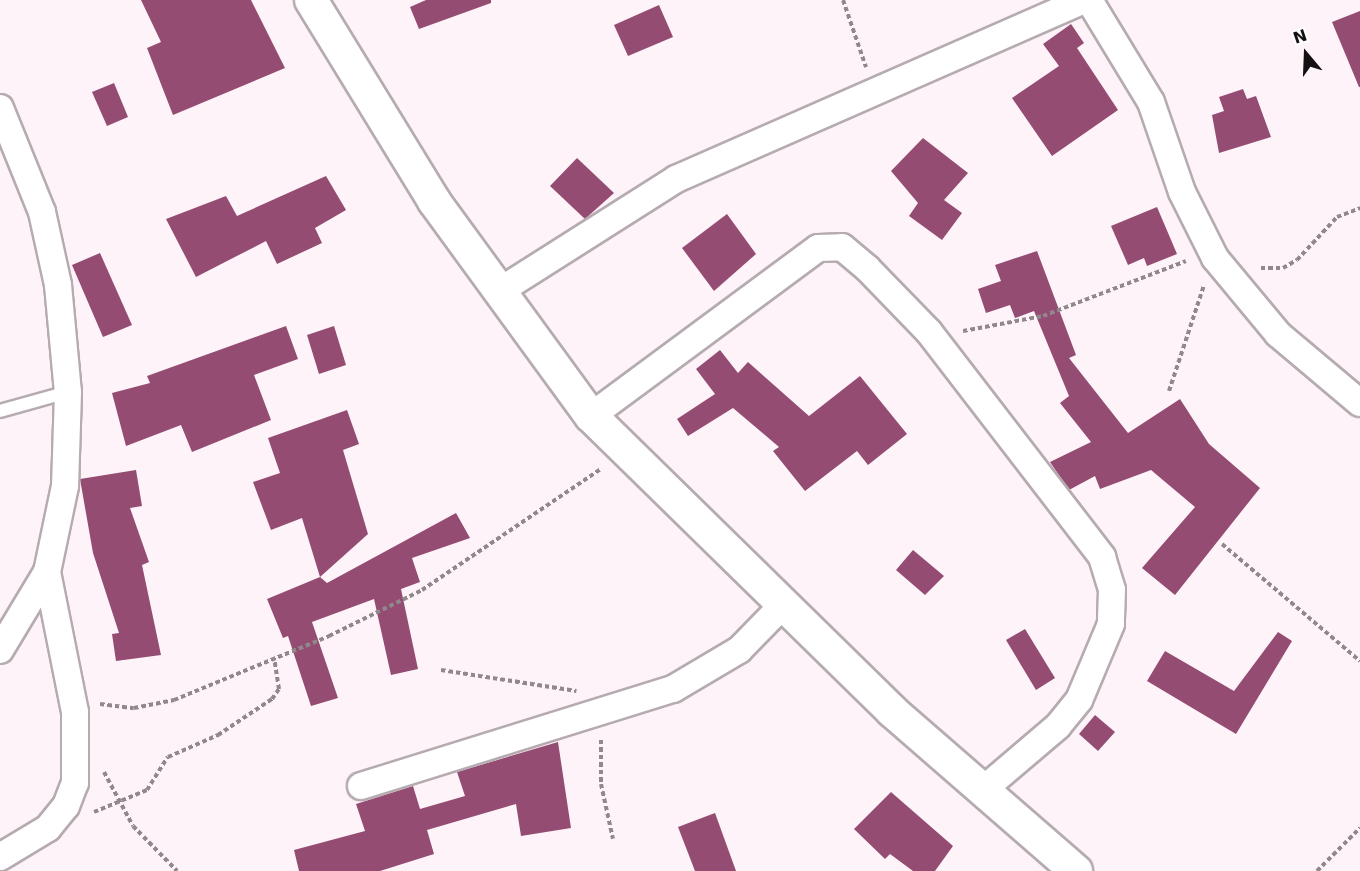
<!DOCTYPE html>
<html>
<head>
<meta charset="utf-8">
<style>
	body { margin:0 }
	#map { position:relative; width:1360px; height:871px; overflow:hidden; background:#fdf3f8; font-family:"DejaVu Sans",sans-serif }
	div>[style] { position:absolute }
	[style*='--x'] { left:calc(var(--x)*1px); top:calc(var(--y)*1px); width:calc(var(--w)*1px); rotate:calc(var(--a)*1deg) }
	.building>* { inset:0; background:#954c72 }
	.path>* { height:4px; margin-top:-2px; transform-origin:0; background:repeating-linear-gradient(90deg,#90898c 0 4.5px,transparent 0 7.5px) }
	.roads { filter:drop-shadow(2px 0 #b5abb0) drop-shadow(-2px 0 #b5abb0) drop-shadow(0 2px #b5abb0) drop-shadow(0 -2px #b5abb0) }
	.service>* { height:12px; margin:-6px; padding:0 6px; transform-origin:6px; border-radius:6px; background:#fff }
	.minor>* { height:26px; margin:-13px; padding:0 13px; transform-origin:13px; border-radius:13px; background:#fff }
	.tertiary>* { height:32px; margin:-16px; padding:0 16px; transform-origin:16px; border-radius:16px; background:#fff }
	span { translate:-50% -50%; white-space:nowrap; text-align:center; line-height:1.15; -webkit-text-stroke:4.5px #fff; paint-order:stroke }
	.north { position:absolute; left:1276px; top:24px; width:60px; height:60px; -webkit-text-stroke:4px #fff; paint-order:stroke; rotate:341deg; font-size:16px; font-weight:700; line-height:24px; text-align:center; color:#151113 }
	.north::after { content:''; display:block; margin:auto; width:21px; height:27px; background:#151113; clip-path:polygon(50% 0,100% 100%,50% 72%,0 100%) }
</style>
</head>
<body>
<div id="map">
	<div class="building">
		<div style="clip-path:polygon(141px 0,251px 0,285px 68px,173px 115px,147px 48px,161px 42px)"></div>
		<div style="clip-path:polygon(426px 0,491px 0,491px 3px,419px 29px,410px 7px)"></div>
		<div style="clip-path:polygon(659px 5px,673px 37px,628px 56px,614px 25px)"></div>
		<div style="clip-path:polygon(1360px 11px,1360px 87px,1359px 87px,1332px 22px)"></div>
		<div style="clip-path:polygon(1071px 24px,1084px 43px,1077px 48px,1118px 110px,1052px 156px,1012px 98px,1059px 66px,1043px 44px)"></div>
		<div style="clip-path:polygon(114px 83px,128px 117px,107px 126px,92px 92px)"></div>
		<div style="clip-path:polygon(1243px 89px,1247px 99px,1256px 96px,1271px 137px,1219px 153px,1212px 115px,1224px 111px,1219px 97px)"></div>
		<div style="clip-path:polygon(923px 138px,968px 173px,944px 200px,962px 213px,942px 240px,909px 216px,918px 203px,891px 171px)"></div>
		<div style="clip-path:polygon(577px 158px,614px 193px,585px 219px,550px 186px)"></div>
		<div style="clip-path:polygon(326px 176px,346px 210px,315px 228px,322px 243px,277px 264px,266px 241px,196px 277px,166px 219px,226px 196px,237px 216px)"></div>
		<div style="clip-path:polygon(1157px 207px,1177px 254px,1147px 266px,1144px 258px,1128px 265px,1111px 226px)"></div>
		<div style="clip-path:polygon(727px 214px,756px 254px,714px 291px,682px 248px)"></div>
		<div style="clip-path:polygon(1037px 251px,1076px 355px,1069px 358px,1128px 433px,1180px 399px,1209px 444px,1260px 488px,1175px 595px,1142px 568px,1195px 507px,1151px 470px,1100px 489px,1095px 476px,1069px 490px,1050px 462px,1091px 442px,1060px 403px,1069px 396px,1034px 311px,1015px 318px,1010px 305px,986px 313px,978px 289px,1001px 281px,995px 265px)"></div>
		<div style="clip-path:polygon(100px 253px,132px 325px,103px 337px,72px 265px)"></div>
		<div style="clip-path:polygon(286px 326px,298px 359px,254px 375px,271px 420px,192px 452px,181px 425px,126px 446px,112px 393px,150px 383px,147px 376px)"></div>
		<div style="clip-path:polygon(334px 326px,346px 365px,319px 374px,307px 335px)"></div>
		<div style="clip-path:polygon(720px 350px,738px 373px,748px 362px,809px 416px,860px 376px,907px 434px,868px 465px,857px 451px,805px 491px,773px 451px,779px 447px,733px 408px,688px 436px,677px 419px,715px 394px,696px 369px)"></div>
		<div style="clip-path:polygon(347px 410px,359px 444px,343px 450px,368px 534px,320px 577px,327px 583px,456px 513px,470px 538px,412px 558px,420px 582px,401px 589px,418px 669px,391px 675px,374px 599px,312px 622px,338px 698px,311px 706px,288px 636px,283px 638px,267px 599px,320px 577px,302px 518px,271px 530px,253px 482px,280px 473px,268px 438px)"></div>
		<div style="clip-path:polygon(136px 470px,142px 506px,130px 508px,149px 562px,142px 565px,161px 655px,116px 661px,112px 634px,119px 633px,93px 553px,80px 479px)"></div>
		<div style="clip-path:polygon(913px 550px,944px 576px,925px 595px,896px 570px)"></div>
		<div style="clip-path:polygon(1025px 629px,1055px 678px,1036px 690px,1006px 640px)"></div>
		<div style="clip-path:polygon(1278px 632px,1292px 641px,1236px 734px,1147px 681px,1165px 651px,1234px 691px)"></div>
		<div style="clip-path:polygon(1095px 715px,1115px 732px,1098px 751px,1079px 734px)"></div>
		<div style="clip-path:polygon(558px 742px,571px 828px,521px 836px,516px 804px,427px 830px,434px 854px,380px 871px,299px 871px,294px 850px,365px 831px,356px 804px,413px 786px,420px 809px,465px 796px,457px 772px)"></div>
		<div style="clip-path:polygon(891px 792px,953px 846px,935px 871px,913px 871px,890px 854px,885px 859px,854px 829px)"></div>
		<div style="clip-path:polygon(715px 813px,736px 871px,695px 871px,678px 827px)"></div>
	</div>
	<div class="path">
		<div style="--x:843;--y:0;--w:71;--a:71.1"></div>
		<div style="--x:1261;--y:268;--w:22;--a:0"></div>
		<div style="--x:1283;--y:268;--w:16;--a:-30"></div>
		<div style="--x:1297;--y:260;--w:59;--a:-47.1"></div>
		<div style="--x:1337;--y:217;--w:25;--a:-21"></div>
		<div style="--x:963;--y:331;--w:81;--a:-10.6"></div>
		<div style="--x:1043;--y:316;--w:153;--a:-21"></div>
		<div style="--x:1169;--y:391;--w:112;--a:-71.7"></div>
		<div style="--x:1222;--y:544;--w:181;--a:40.3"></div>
		<div style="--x:441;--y:670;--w:137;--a:8.8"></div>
		<div style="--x:100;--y:704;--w:34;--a:7"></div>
		<div style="--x:134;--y:708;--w:41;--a:-11.3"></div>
		<div style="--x:174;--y:700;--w:168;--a:-22.4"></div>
		<div style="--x:329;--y:636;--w:104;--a:-26.3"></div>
		<div style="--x:422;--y:590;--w:217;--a:-34.1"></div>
		<div style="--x:601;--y:740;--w:44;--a:90"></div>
		<div style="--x:601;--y:784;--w:56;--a:77.7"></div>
		<div style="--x:104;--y:772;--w:61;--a:61.8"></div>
		<div style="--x:133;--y:826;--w:63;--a:45.6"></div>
		<div style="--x:94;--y:812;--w:57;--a:-22.5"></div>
		<div style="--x:147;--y:790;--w:39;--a:-58"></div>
		<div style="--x:168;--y:757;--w:55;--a:-23.7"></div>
		<div style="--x:218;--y:735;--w:65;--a:-33.7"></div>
		<div style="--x:272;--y:699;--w:12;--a:-55"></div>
		<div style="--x:279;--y:689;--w:31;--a:-99"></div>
		<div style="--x:1317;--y:871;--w:61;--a:-45"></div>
	</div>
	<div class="roads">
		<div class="service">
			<div style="--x:0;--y:411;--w:71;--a:-15.6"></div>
		</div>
		<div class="minor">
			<div style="--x:1089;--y:0;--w:119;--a:58.7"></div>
			<div style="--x:1151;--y:102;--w:95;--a:71"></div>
			<div style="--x:1182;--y:192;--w:74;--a:63.4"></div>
			<div style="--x:1215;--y:258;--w:99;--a:50.3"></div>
			<div style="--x:1278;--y:334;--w:107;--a:40.1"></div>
			<div style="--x:0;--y:108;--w:112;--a:68"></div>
			<div style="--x:42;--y:212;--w:75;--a:77.6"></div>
			<div style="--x:58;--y:285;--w:107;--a:84.7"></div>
			<div style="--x:68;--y:392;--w:94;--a:91.8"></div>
			<div style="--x:65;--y:486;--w:88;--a:101.8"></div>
			<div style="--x:47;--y:572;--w:91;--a:121.1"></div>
			<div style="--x:498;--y:292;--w:211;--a:-32.4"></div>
			<div style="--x:676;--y:179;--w:446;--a:-23.7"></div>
			<div style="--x:591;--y:416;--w:282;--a:-36.5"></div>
			<div style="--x:818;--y:248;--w:24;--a:-2"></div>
			<div style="--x:842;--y:247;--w:33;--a:40"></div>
			<div style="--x:867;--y:268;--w:89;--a:45.9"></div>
			<div style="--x:929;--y:332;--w:284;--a:52.4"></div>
			<div style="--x:1102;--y:557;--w:34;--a:73"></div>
			<div style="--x:1112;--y:590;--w:34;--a:92"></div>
			<div style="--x:1111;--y:624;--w:82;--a:112.8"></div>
			<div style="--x:1079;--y:700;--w:33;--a:129"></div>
			<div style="--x:1058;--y:726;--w:97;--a:139.6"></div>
			<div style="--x:361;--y:786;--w:327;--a:-17.3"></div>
			<div style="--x:673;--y:689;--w:77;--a:-30.6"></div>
			<div style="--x:739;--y:650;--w:62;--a:-45.7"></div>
			<div style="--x:0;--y:857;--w:56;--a:-31.1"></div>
			<div style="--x:48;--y:828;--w:28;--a:-51"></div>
			<div style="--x:66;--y:806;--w:25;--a:-69"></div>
			<div style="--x:75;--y:783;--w:71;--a:-90"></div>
			<div style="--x:75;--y:712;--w:143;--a:-101.3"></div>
		</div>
		<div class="tertiary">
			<div style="--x:311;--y:0;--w:236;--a:58.5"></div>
			<div style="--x:434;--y:201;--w:266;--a:53.9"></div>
			<div style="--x:591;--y:416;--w:421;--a:44.4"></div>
			<div style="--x:892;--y:711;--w:244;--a:41"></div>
		</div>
	</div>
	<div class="north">N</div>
</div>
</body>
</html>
